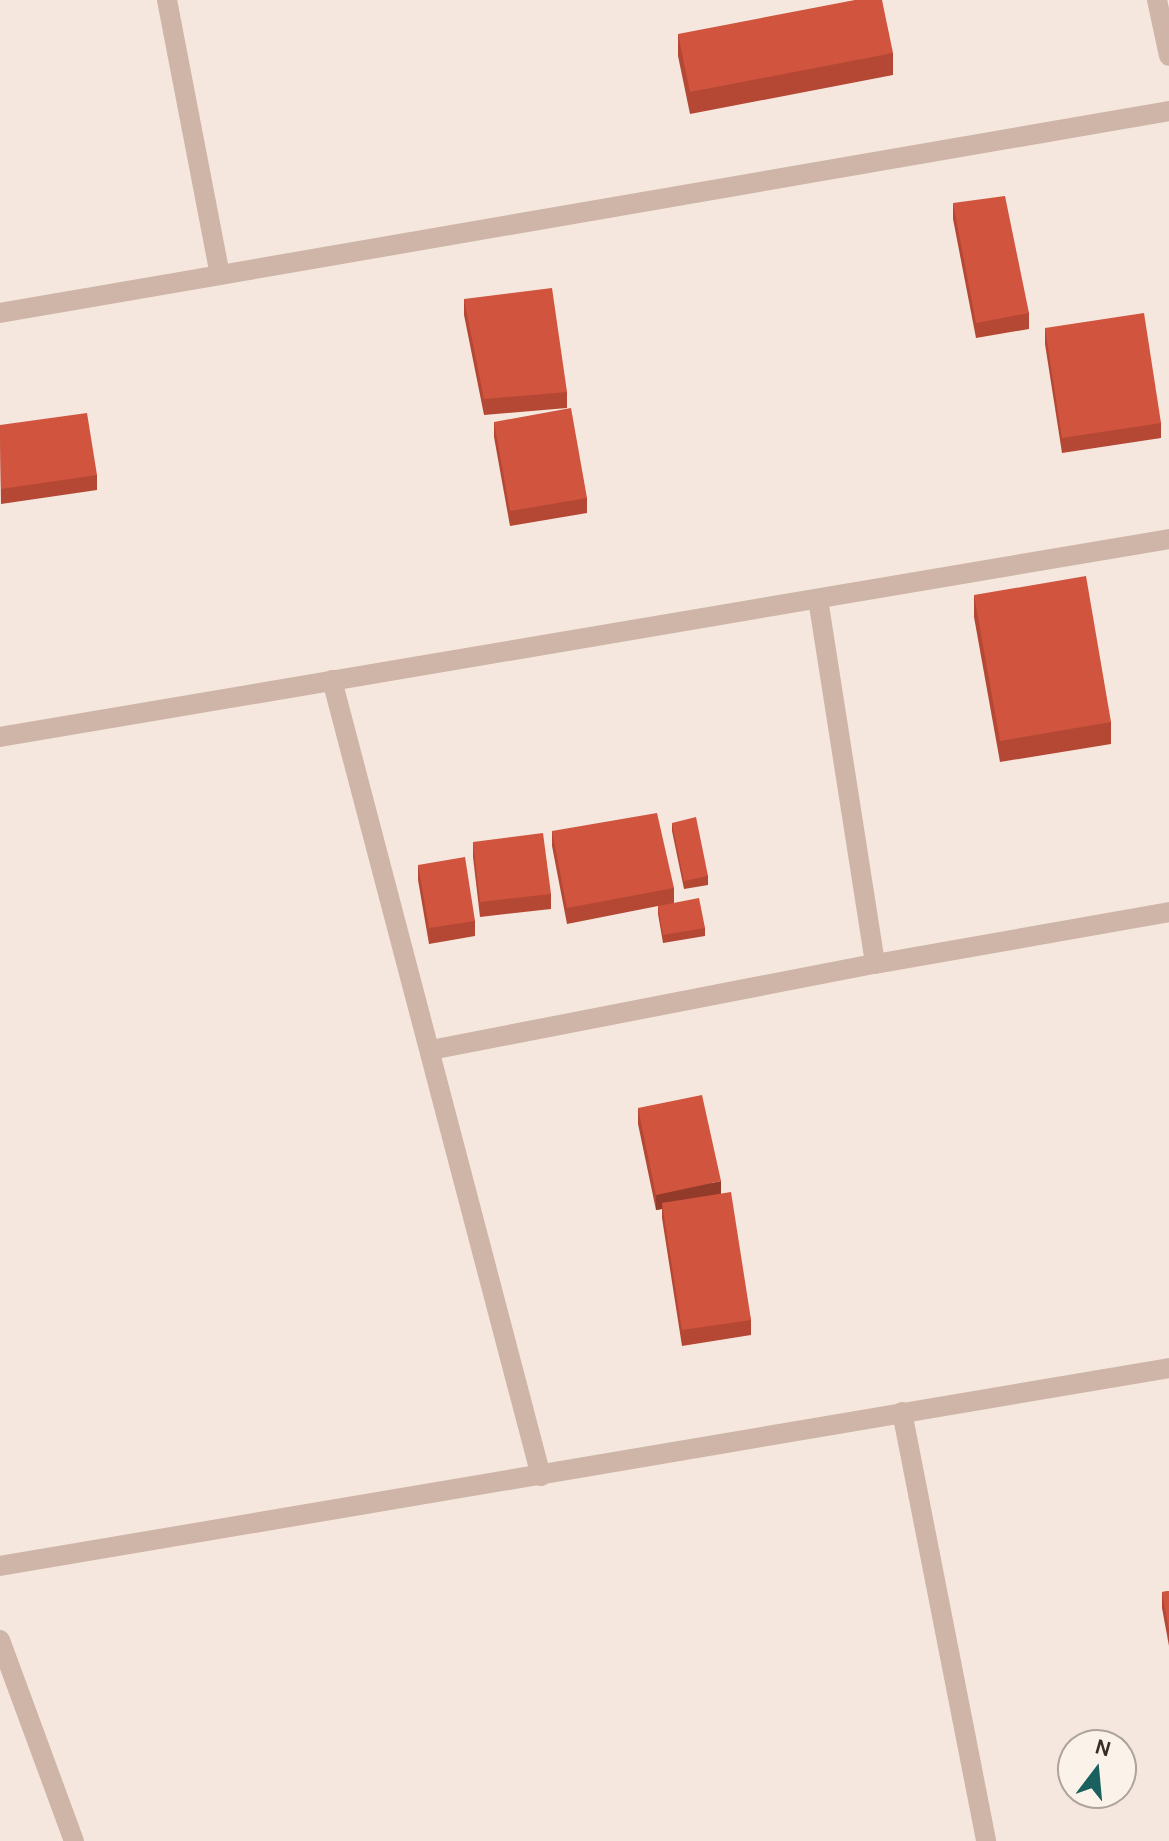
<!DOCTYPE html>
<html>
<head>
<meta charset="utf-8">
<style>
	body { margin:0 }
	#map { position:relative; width:1169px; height:1841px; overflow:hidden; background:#f5e7dd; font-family:Karla,sans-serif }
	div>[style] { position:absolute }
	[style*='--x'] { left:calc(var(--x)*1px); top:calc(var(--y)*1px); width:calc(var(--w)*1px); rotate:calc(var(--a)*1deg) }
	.minor>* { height:20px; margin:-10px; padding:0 10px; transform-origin:10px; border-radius:10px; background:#ceb5a7 }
	.wall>* { inset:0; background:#b44835 }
	.shaded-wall>* { inset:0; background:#923b2b }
	.building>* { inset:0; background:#d1543e }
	span { translate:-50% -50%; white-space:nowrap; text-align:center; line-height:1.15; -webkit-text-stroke:8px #fbf2ea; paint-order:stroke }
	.north { position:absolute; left:1057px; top:1729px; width:80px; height:80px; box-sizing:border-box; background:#fbf2ea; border:2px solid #aea39c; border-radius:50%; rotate:16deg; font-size:22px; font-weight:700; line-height:32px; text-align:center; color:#3a2c28 }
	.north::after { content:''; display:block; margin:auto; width:28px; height:36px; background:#19605e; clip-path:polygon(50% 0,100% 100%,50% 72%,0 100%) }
</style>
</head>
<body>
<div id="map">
	<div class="minor">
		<div style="--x:167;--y:0;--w:280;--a:79.1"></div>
		<div style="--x:1157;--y:0;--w:57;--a:77.9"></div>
		<div style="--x:0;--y:313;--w:1186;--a:-9.8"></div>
		<div style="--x:818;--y:599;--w:369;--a:81.1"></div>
		<div style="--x:332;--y:680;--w:823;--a:75.29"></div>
		<div style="--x:0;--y:737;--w:1186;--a:-9.61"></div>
		<div style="--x:431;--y:1050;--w:452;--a:-11"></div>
		<div style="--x:875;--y:964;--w:299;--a:-10"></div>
		<div style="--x:902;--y:1412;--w:437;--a:78.9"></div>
		<div style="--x:0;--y:1566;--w:1186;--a:-9.61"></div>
		<div style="--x:0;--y:1640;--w:214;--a:69.8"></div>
	</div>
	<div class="wall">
		<div style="clip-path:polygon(678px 34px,893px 53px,893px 75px,690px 114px,678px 56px)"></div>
		<div style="clip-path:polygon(953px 203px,1029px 313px,1029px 329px,976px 338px,953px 219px)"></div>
		<div style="clip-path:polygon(464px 299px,567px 392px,567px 408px,484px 415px,464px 315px)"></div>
		<div style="clip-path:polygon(1045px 328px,1161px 423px,1161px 438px,1062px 453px,1045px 344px)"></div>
		<div style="clip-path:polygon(494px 422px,587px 498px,587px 513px,510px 526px,494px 437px)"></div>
		<div style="clip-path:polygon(0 425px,97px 475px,97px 490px,1px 504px)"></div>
		<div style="clip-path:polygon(974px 595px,1111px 722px,1111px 744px,1000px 762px,974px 617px)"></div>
		<div style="clip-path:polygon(672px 823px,708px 876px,708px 885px,684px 889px,672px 831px)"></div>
		<div style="clip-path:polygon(552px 831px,674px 888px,674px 903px,705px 928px,705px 936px,663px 943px,658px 914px,658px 906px,567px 924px,552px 846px)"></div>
		<div style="clip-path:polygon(473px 842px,551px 894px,551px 909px,480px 917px,473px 857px)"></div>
		<div style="clip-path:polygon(418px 865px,475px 921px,475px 936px,429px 944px,418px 880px)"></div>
		<div style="clip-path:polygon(638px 1108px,721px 1194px,751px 1320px,751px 1335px,682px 1346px,662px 1218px,662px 1209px,656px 1210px,638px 1124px)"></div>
		<div style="clip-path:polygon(1169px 1591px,1169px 1646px,1162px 1608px,1162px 1592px)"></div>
	</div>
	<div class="shaded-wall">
		<div style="clip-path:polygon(721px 1181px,721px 1197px,662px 1203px,662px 1209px,656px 1210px,656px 1195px)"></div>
	</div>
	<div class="building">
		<div style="clip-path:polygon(855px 0,882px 0,893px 53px,690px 92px,678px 34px)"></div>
		<div style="clip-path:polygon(1005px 196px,1029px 313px,976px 323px,953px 203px)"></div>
		<div style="clip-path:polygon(552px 288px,567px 392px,484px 399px,464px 299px)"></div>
		<div style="clip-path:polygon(1144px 313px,1161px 423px,1062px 438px,1045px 328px)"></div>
		<div style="clip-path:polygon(571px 408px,587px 498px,510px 511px,494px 422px)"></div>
		<div style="clip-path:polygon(87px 413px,97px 475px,1px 489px,0 425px)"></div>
		<div style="clip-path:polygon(1086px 576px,1111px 722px,1000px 741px,974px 595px)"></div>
		<div style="clip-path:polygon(657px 813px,674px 888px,567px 908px,552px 831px)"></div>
		<div style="clip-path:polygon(696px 817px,708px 876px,684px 881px,672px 823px)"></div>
		<div style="clip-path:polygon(543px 833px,551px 894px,480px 902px,473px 842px)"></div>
		<div style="clip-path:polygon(465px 857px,475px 921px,429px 928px,418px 865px)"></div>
		<div style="clip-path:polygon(699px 898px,705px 928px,663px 935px,658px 906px)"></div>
		<div style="clip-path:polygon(702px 1095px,721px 1181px,656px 1195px,638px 1108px)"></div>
		<div style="clip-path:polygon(731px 1192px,751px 1320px,682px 1330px,662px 1203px)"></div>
		<div style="clip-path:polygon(1169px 1591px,1169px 1630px,1162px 1592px)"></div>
	</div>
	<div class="north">N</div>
</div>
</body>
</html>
